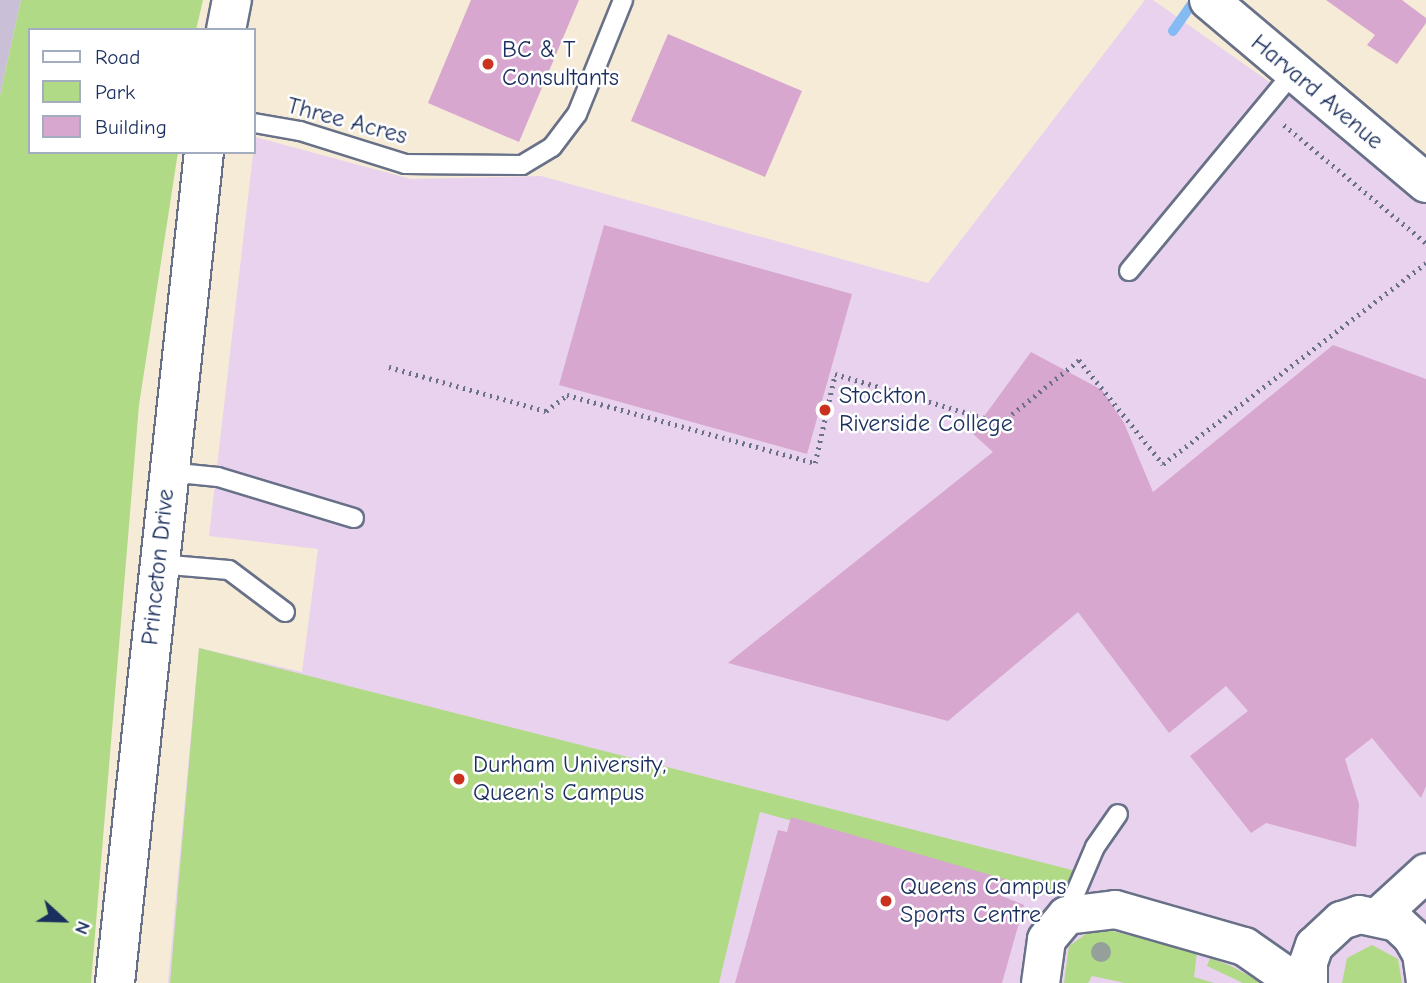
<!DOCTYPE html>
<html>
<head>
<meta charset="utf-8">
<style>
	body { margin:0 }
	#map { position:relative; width:1426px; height:983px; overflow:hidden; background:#f6ebd7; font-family:"Comic Neue",sans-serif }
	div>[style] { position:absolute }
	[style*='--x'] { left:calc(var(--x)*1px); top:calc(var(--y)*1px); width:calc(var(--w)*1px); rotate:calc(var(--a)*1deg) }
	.built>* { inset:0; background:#e8d2ee }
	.industrial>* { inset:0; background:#c9bfd7 }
	.green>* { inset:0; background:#b0da85 }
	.stream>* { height:10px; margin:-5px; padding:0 5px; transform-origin:5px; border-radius:5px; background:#85bbf4 }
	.building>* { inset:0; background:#d7a7cf }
	.path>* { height:4.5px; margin-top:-2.25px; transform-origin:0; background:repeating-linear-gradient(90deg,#687188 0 2px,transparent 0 7px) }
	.roads { filter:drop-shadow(2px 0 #687188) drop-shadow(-2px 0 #687188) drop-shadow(0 2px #687188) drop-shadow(0 -2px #687188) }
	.lane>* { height:18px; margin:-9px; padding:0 9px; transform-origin:9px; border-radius:9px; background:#fff }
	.street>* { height:37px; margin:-18.5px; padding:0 18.5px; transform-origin:18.5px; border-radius:18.5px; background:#fff }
	.secondary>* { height:38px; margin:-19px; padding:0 19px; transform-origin:19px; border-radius:19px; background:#fff }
	.trees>* { width:20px; height:20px; margin:-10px; border-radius:50%; background:#96a09b }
	.dots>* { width:19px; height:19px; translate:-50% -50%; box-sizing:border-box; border:4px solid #fff; border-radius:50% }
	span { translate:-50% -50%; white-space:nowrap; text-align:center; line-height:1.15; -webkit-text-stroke:5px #fff; paint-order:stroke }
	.poi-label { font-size:24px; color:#1b2f5e }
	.left { translate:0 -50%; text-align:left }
	.street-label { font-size:24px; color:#1b2f5e }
	.legend { position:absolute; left:28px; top:28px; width:228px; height:126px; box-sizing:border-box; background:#fff; border:2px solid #a4acbf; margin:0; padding:9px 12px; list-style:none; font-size:21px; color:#1b2f5e }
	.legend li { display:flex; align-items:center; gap:14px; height:35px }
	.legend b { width:35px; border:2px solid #a4acbf }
	.north { position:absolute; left:28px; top:885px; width:70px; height:70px; -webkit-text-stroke:5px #fff; paint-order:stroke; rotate:112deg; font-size:19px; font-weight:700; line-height:28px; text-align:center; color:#1b2f5e }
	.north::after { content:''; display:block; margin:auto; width:24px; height:32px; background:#1b2f5e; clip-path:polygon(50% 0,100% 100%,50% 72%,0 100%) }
</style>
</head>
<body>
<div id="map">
	<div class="built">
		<div style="clip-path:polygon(1145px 0,1153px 0,1426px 192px,1426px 983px,168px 983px,199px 648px,302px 672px,318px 549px,209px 536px,255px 137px,411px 179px,541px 176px,928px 283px)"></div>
	</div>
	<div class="industrial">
		<div style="clip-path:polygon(0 0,21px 0,0 96px)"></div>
	</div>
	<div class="green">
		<div style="clip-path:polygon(21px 0,203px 0,196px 30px,30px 30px,30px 152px,178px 152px,139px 405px,91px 983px,0 983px,0 96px)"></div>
		<div style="clip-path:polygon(199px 648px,1076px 871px,1073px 899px,760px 812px,719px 983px,170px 983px)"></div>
		<div style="clip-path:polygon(1096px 927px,1197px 952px,1194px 977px,1214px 983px,1125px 983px,1092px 976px,1088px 983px,1064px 983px,1069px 946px)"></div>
		<div style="clip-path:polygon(1372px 945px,1398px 959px,1402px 983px,1342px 983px,1347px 958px)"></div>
		<div style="clip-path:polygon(1210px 958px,1231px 966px,1262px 983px,1243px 983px,1207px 966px)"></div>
	</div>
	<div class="stream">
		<div style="--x:1173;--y:31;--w:38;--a:-55"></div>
	</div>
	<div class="building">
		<div style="clip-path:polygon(471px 0,579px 0,519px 142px,428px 103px)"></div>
		<div style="clip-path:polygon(1326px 0,1402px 0,1426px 18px,1426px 23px,1397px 64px,1367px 45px,1375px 35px)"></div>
		<div style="clip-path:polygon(668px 34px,802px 91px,765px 177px,631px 121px)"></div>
		<div style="clip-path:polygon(604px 225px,852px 294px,807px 454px,559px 385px)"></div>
		<div style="clip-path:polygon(1333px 345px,1426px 379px,1426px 786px,1421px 798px,1372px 738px,1345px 759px,1359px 804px,1356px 847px,1266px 823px,1251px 833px,1190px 756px,1248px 711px,1226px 686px,1169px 733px,1078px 612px,948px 721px,728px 663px,993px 452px,972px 433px,1031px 352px,1102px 390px,1124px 423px,1153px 492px)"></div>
		<div style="clip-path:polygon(791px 817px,1008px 880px,1002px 896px,1024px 905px,1002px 983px,735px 983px,778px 830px,787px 832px)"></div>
	</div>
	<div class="path">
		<div style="--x:1284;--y:125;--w:185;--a:39.7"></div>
		<div style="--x:389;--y:367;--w:163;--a:15.7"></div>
		<div style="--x:546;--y:411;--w:26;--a:-37"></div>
		<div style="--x:567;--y:395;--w:257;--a:15.3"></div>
		<div style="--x:815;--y:463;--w:91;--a:-77.3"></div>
		<div style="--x:835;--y:374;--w:173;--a:16.4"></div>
		<div style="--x:1001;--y:423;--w:100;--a:-38.9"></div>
		<div style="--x:1079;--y:360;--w:134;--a:51.1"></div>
		<div style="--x:1163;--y:464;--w:331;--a:-37.4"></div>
	</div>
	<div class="roads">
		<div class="lane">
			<div style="--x:254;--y:123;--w:47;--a:9.9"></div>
			<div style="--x:300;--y:131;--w:110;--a:17.4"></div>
			<div style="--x:405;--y:164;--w:117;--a:0.5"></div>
			<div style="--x:522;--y:165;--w:35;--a:-31"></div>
			<div style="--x:552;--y:147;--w:41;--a:-52.9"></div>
			<div style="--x:577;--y:114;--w:123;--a:-68"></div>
			<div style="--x:1129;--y:271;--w:257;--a:-50.4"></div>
			<div style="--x:168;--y:472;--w:50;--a:5.7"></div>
			<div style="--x:218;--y:477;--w:142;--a:16.8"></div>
			<div style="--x:158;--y:564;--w:71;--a:4.8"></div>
			<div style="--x:229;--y:570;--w:70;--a:36.9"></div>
			<div style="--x:1066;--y:915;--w:74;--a:-66.9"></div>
			<div style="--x:1095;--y:847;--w:40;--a:-55.1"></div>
		</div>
		<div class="street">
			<div style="--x:1378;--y:916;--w:65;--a:-42.5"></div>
			<div style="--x:1040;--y:983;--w:44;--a:-82.2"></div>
			<div style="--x:1046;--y:939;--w:31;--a:-50"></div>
			<div style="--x:1066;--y:915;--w:49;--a:-7"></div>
			<div style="--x:1115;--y:909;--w:134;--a:16"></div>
			<div style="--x:1244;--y:946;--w:65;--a:34.9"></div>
			<div style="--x:1308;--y:983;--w:21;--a:-90"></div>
			<div style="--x:1308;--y:962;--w:18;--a:-71"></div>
			<div style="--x:1314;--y:945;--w:37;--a:-43"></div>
			<div style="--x:1341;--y:920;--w:19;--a:-18"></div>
			<div style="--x:1359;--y:914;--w:38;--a:12"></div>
			<div style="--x:1396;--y:922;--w:21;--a:43"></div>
			<div style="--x:1411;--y:936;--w:20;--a:60"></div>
			<div style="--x:1421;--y:953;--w:30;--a:82"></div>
		</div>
		<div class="secondary">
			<div style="--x:1209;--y:0;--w:284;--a:40.1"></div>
			<div style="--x:226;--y:30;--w:31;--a:-79"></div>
			<div style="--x:115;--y:983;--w:836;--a:-83.89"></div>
		</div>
	</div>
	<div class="trees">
		<div style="left:1101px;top:952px"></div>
	</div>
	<div class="dots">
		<div style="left:488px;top:64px;background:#c8321e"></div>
		<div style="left:825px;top:410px;background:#c8321e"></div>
		<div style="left:459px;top:779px;background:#c8321e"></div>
		<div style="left:886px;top:901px;background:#c8321e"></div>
	</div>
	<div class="poi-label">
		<span class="left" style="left:502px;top:64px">BC &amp; T<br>Consultants</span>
		<span class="left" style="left:839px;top:410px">Stockton<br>Riverside College</span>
		<span class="left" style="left:473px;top:779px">Durham University,<br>Queen's Campus</span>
		<span class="left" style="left:900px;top:901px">Queens Campus<br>Sports Centre</span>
	</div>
	<div class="street-label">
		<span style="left:1317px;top:92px;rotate:40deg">Harvard Avenue</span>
		<span style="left:347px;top:121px;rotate:15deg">Three Acres</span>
		<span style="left:158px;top:567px;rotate:-84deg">Princeton Drive</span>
	</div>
	<ul class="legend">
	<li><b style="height:9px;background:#fff"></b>Road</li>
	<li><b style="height:19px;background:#b0da85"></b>Park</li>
	<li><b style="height:19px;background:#d7a7cf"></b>Building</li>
	</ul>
	<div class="north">N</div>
</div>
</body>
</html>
